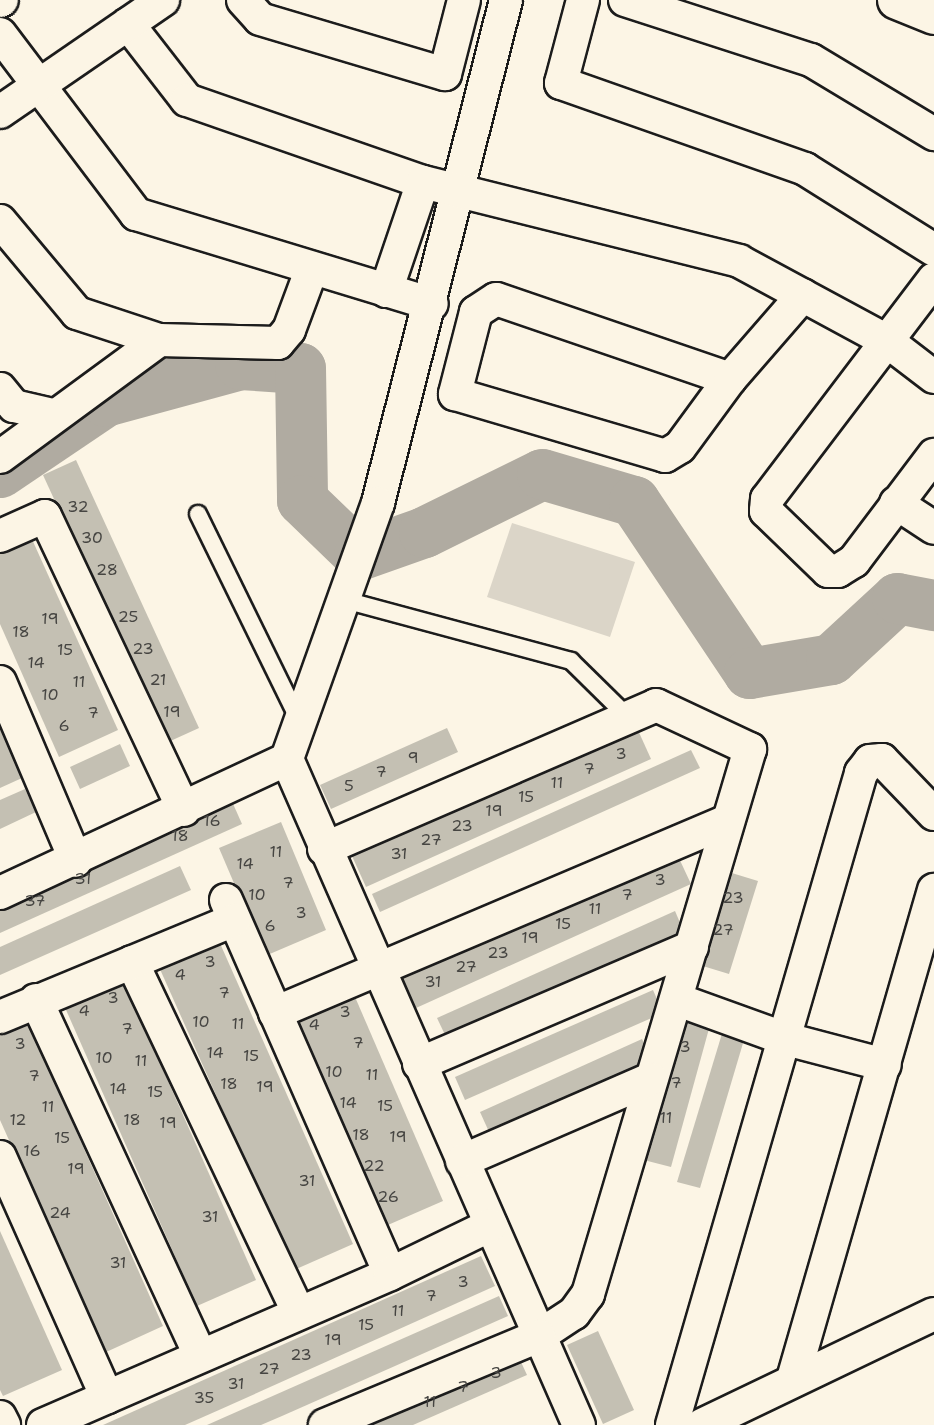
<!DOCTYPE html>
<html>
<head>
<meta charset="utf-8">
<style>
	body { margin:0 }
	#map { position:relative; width:934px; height:1425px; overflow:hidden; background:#fcf5e5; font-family:"Shantell Sans",sans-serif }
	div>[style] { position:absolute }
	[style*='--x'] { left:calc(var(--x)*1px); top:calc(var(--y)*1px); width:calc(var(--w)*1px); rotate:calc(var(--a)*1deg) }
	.green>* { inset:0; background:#dbd5c8 }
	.river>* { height:51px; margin:-25.5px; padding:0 25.5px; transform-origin:25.5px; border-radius:25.5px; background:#b0aba1 }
	.building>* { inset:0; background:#c4c0b3 }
	.roads { filter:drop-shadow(2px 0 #1c1c1c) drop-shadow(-2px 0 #1c1c1c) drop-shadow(0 2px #1c1c1c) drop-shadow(0 -2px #1c1c1c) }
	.lane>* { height:16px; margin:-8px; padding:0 8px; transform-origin:8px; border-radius:8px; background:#fcf5e5 }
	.street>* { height:32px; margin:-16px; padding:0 16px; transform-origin:16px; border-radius:16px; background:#fcf5e5 }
	.secondary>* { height:38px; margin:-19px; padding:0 19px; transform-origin:19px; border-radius:19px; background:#fcf5e5 }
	span { translate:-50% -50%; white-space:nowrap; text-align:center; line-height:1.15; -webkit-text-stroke:5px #fcf5e5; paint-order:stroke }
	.number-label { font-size:16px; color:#464542 }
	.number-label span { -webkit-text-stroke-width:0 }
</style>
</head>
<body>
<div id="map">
	<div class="green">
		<div style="clip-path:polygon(512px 523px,635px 562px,610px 637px,487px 597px)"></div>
	</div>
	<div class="river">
		<div style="--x:0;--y:472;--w:127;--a:-34.1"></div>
		<div style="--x:105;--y:401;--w:140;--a:-15.3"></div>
		<div style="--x:240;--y:364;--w:60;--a:3.8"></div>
		<div style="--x:300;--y:368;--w:132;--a:89.1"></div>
		<div style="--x:302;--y:500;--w:79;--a:44"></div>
		<div style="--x:359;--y:555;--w:69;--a:-19.5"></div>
		<div style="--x:424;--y:532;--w:131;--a:-26.2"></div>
		<div style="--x:542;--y:474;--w:96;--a:16.4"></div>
		<div style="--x:634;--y:501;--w:207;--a:56.2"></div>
		<div style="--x:749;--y:673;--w:83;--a:-9.7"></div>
		<div style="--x:831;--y:659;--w:90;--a:-42.7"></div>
		<div style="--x:897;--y:598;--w:38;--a:11"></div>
	</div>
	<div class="building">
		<div style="clip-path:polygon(76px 460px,199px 728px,166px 743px,43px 475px)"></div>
		<div style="clip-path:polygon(26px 526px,118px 730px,59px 757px,0 624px,0 537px)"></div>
		<div style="clip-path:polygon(447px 728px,458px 752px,331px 809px,320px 785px)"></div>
		<div style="clip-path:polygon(637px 728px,651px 759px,366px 887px,352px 856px)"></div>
		<div style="clip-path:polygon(0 729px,22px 778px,0 788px)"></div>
		<div style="clip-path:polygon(120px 744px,130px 766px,80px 789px,70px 767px)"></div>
		<div style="clip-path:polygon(691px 750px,700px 768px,380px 912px,372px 894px)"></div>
		<div style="clip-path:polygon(25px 789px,36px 812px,0 829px,0 800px)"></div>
		<div style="clip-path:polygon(230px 797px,242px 824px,0 933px,0 900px)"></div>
		<div style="clip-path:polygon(281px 822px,326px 930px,265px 956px,219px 848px)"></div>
		<div style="clip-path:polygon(677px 854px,691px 884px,416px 1008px,402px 978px)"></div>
		<div style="clip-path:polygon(180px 866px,191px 890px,0 975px,0 947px)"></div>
		<div style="clip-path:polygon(722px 870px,758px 881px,729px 974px,693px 963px)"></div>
		<div style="clip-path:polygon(675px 911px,684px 932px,447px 1039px,437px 1018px)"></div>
		<div style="clip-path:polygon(215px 932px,353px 1244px,294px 1270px,155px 958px)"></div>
		<div style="clip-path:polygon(118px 968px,256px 1280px,197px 1306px,59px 994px)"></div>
		<div style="clip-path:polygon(349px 983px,443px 1201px,381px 1228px,288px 1009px)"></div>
		<div style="clip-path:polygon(653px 990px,663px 1013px,465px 1100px,455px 1077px)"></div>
		<div style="clip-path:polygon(24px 1014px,163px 1326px,104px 1353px,0 1120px,0 1025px)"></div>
		<div style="clip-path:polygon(675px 1016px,710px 1025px,671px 1167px,636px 1158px)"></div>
		<div style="clip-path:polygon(724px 1027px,746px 1033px,700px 1188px,677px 1182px)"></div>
		<div style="clip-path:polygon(642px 1039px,652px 1061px,490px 1134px,480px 1112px)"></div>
		<div style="clip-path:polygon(0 1231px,62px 1370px,3px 1396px,0 1390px)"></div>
		<div style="clip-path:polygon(481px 1256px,495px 1286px,219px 1410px,185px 1425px,103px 1425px)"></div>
		<div style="clip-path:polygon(499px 1296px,508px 1316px,282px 1416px,261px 1425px,207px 1425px)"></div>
		<div style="clip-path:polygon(598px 1331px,634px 1410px,603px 1424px,567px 1345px)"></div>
		<div style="clip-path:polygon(515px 1349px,527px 1375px,413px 1425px,342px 1425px)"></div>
	</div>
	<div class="roads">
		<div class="lane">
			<div style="--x:198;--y:514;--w:232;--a:63.9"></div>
			<div style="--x:345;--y:600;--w:234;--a:15.1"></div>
			<div style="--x:571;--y:661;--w:80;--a:44.5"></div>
		</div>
		<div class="street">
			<div style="--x:243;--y:0;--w:25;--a:48"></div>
			<div style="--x:260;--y:19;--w:193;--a:16.6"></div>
			<div style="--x:445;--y:74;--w:76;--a:-75.6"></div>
			<div style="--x:506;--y:0;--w:519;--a:104.28"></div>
			<div style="--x:378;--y:503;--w:272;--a:109.6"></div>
			<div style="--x:287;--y:759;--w:727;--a:66.33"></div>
			<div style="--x:583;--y:0;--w:86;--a:104.8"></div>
			<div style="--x:561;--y:83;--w:259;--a:19.4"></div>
			<div style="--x:805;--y:169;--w:152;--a:32.1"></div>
			<div style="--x:625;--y:0;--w:195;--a:17.9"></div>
			<div style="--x:811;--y:60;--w:144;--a:31"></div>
			<div style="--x:0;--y:1;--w:2;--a:-27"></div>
			<div style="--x:128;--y:24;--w:96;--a:52.2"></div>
			<div style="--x:187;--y:100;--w:250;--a:19.2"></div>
			<div style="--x:423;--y:182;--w:326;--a:14"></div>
			<div style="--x:739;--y:261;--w:168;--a:28.4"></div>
			<div style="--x:887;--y:341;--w:59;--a:37.5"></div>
			<div style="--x:0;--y:34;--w:226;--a:52.9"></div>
			<div style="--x:136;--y:214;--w:309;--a:16.9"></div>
			<div style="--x:0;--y:112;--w:198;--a:-34.5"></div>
			<div style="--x:0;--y:221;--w:120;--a:50.1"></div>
			<div style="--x:77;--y:313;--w:86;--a:18.2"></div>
			<div style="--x:159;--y:340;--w:119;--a:1.4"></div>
			<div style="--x:278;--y:343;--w:17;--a:-50"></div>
			<div style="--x:289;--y:330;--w:66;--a:-69.6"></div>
			<div style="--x:934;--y:279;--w:276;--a:127.2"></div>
			<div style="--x:767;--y:499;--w:12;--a:95"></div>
			<div style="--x:766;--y:511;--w:86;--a:44.1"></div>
			<div style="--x:828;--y:571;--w:10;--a:0"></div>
			<div style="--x:838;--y:571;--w:19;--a:-32"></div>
			<div style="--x:854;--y:561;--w:133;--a:-53"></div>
			<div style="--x:386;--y:291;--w:115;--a:-71.3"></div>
			<div style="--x:730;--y:379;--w:247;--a:-161.1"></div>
			<div style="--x:496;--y:299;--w:24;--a:147"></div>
			<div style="--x:476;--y:312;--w:85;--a:104.4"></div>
			<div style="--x:455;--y:394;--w:219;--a:16.4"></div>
			<div style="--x:665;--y:456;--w:17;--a:-31"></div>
			<div style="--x:680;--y:447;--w:84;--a:-53.7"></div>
			<div style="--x:730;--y:379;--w:111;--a:-49"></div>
			<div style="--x:0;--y:389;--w:22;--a:51"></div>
			<div style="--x:14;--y:406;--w:40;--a:13"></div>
			<div style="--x:0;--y:457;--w:197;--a:-36.3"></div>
			<div style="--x:896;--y:503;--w:45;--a:33.3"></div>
			<div style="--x:0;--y:536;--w:49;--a:-24"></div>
			<div style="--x:45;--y:516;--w:325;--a:64.7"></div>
			<div style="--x:0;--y:682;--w:194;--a:67"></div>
			<div style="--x:324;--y:849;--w:362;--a:-23.4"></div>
			<div style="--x:656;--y:705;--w:104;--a:25.1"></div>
			<div style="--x:750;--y:749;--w:569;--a:106.55"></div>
			<div style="--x:588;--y:1294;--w:24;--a:126"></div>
			<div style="--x:574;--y:1313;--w:42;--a:146.7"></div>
			<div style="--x:539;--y:1336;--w:232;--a:157.4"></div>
			<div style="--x:0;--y:893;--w:317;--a:-25"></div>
			<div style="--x:226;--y:900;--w:408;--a:66.3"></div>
			<div style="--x:132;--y:962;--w:386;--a:64.6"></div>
			<div style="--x:36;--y:1000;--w:391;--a:65.2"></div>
			<div style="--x:678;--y:1000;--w:115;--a:19.9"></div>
			<div style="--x:786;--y:1039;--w:102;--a:14.7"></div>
			<div style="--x:275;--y:1013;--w:492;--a:-23"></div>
			<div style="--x:0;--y:1017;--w:253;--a:-22.5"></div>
			<div style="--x:419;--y:1064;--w:297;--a:-23.2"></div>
			<div style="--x:0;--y:1157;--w:263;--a:66"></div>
			<div style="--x:462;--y:1161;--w:206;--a:-23.5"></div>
			<div style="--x:793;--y:1379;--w:509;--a:-73.92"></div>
			<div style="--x:0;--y:1417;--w:9;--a:63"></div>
			<div style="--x:43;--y:1425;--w:378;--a:-23.5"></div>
			<div style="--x:390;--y:1274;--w:112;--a:-25.9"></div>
			<div style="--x:672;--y:1425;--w:679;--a:-73.83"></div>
			<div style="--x:861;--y:773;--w:15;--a:-53"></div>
			<div style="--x:870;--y:761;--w:12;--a:-5"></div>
			<div style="--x:882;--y:760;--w:75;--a:46.1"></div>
			<div style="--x:702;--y:1425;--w:257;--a:-25.6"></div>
		</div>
		<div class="secondary">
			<div style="--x:897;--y:0;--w:40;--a:22"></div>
		</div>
	</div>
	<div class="number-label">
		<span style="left:78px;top:507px">32</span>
		<span style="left:92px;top:538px">30</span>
		<span style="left:107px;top:570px">28</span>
		<span style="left:128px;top:617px">25</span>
		<span style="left:50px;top:619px">19</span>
		<span style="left:21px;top:632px">18</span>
		<span style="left:143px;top:649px">23</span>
		<span style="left:65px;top:650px">15</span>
		<span style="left:36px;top:663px">14</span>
		<span style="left:158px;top:680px">21</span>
		<span style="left:79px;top:682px">11</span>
		<span style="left:50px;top:695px">10</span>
		<span style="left:172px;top:712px">19</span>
		<span style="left:93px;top:713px">7</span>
		<span style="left:64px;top:726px">6</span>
		<span style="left:621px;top:754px">3</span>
		<span style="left:413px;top:758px">9</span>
		<span style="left:589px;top:769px">7</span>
		<span style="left:381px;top:772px">7</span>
		<span style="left:557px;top:783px">11</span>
		<span style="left:349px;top:786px">5</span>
		<span style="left:526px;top:797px">15</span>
		<span style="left:494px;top:811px">19</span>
		<span style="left:212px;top:821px">16</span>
		<span style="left:462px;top:826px">23</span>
		<span style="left:180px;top:836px">18</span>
		<span style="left:431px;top:840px">27</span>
		<span style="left:276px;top:852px">11</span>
		<span style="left:399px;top:854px">31</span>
		<span style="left:245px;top:864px">14</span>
		<span style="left:83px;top:879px">31</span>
		<span style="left:660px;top:880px">3</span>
		<span style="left:288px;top:883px">7</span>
		<span style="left:257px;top:895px">10</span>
		<span style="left:627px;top:895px">7</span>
		<span style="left:733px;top:898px">23</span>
		<span style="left:35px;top:901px">37</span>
		<span style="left:595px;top:909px">11</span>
		<span style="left:301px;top:913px">3</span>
		<span style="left:563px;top:924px">15</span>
		<span style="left:270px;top:926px">6</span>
		<span style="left:723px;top:930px">27</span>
		<span style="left:530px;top:938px">19</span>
		<span style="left:498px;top:953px">23</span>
		<span style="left:210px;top:962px">3</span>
		<span style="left:466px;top:967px">27</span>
		<span style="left:180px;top:975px">4</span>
		<span style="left:433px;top:982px">31</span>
		<span style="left:224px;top:993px">7</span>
		<span style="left:113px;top:998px">3</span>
		<span style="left:84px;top:1011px">4</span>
		<span style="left:345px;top:1012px">3</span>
		<span style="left:201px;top:1022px">10</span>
		<span style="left:238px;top:1024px">11</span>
		<span style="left:314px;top:1025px">4</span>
		<span style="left:127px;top:1029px">7</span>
		<span style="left:358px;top:1043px">7</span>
		<span style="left:20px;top:1044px">3</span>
		<span style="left:685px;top:1047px">3</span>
		<span style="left:215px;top:1053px">14</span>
		<span style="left:251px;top:1056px">15</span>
		<span style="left:104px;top:1058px">10</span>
		<span style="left:141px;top:1061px">11</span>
		<span style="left:334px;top:1072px">10</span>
		<span style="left:372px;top:1075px">11</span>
		<span style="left:34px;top:1076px">7</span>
		<span style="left:676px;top:1083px">7</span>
		<span style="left:229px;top:1084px">18</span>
		<span style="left:265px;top:1087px">19</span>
		<span style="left:118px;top:1089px">14</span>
		<span style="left:155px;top:1092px">15</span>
		<span style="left:348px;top:1103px">14</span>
		<span style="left:385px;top:1106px">15</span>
		<span style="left:48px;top:1107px">11</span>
		<span style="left:666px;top:1118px">11</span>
		<span style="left:18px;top:1120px">12</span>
		<span style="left:132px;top:1120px">18</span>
		<span style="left:168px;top:1123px">19</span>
		<span style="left:361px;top:1135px">18</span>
		<span style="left:398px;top:1137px">19</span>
		<span style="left:62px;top:1138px">15</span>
		<span style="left:32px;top:1151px">16</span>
		<span style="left:374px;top:1166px">22</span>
		<span style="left:76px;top:1169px">19</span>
		<span style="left:307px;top:1181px">31</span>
		<span style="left:388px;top:1197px">26</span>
		<span style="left:60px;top:1213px">24</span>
		<span style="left:210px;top:1217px">31</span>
		<span style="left:118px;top:1263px">31</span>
		<span style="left:463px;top:1282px">3</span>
		<span style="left:431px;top:1296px">7</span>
		<span style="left:398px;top:1311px">11</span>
		<span style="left:366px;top:1325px">15</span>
		<span style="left:333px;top:1340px">19</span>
		<span style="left:301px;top:1355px">23</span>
		<span style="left:269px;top:1369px">27</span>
		<span style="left:496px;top:1373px">3</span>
		<span style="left:236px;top:1384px">31</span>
		<span style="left:463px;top:1387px">7</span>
		<span style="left:204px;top:1398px">35</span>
		<span style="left:430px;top:1402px">11</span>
	</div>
</div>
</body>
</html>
